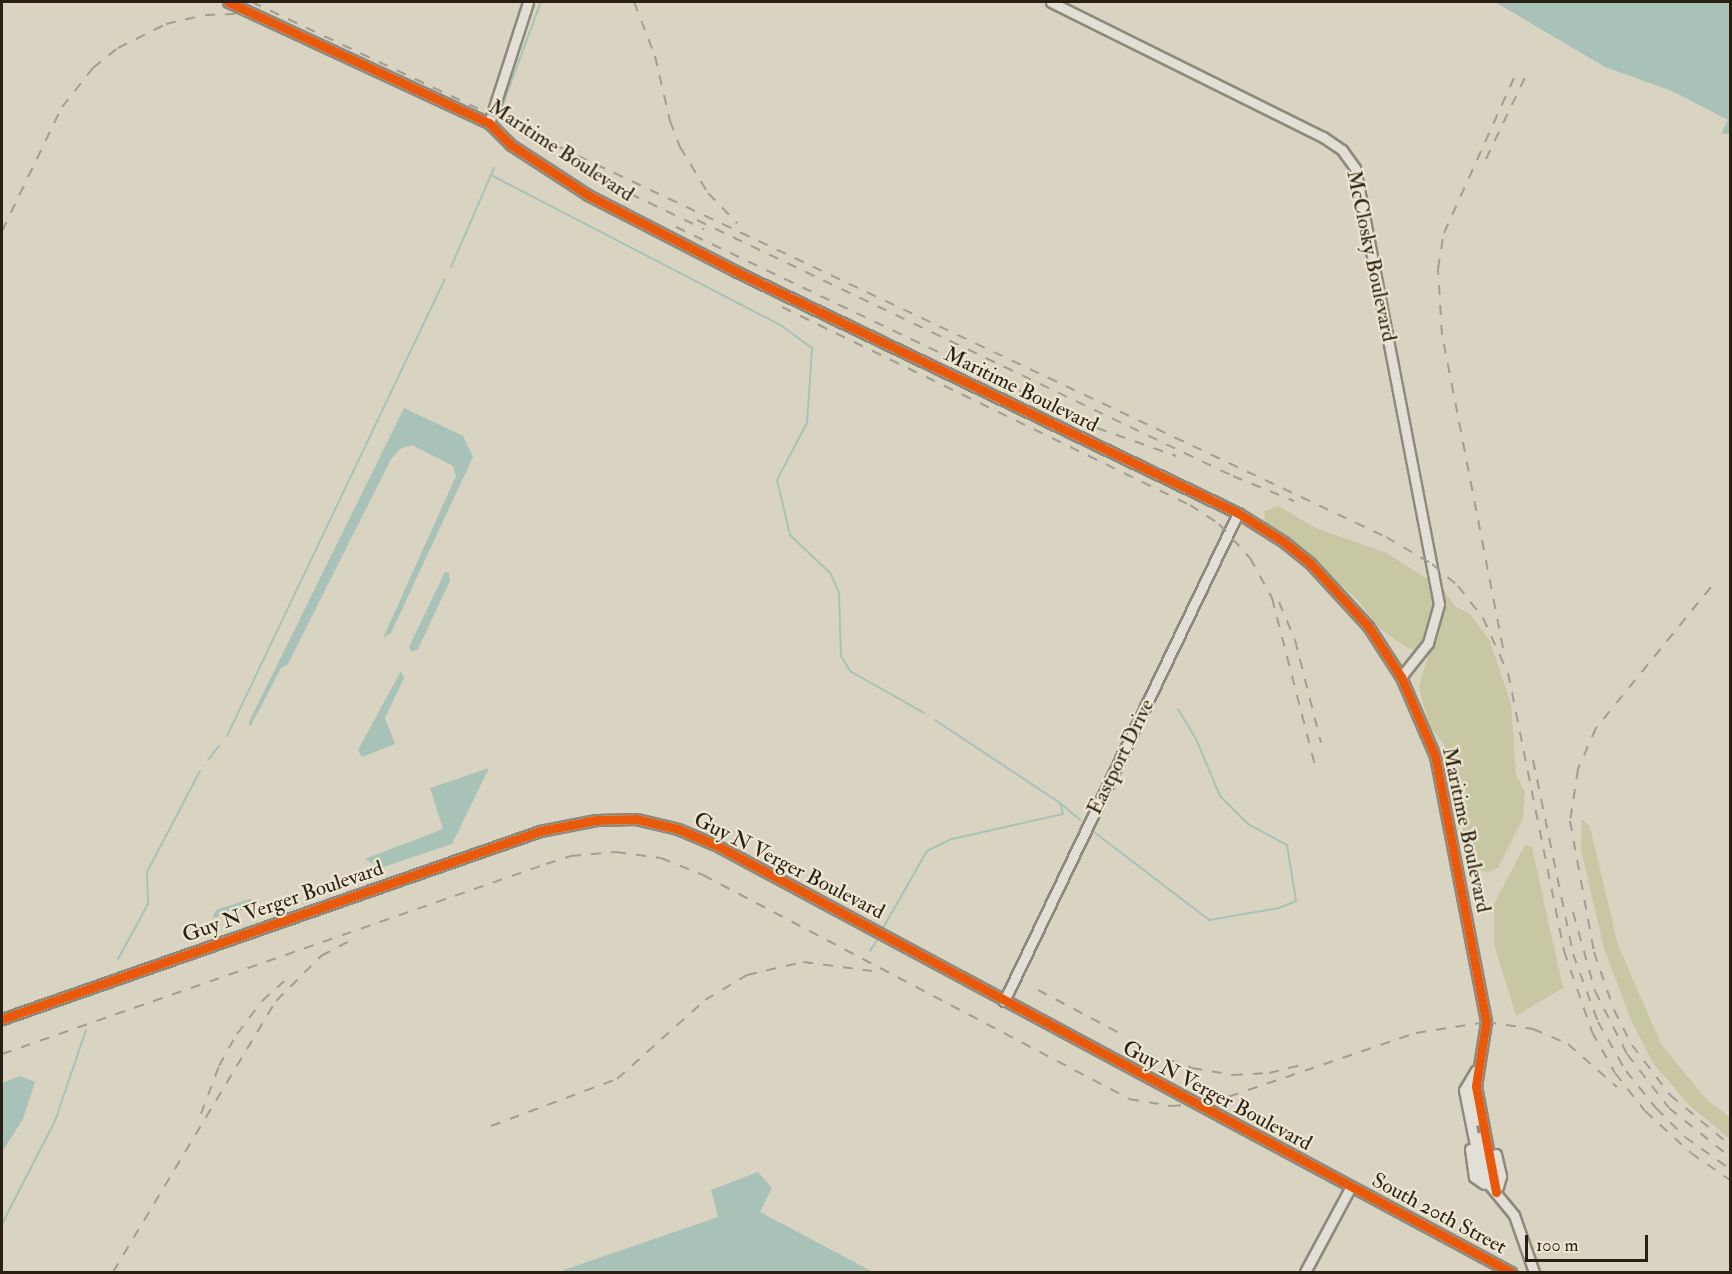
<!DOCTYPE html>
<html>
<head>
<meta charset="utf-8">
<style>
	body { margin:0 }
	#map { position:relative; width:1732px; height:1274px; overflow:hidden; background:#d9d4c2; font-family:"IM FELL Double Pica",serif }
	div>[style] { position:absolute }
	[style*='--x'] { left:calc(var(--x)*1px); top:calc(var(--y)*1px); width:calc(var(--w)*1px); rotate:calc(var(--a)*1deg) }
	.green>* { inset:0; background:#c8c7a3 }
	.water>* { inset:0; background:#a9c2b8 }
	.stream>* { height:2px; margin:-1px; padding:0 1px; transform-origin:1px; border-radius:1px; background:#a9c2b8 }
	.roads { filter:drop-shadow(2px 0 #8d897d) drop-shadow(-2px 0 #8d897d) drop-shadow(0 2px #8d897d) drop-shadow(0 -2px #8d897d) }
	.minor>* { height:9px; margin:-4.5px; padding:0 4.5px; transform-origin:4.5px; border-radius:4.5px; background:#e2dfd6 }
	.rail>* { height:2px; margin-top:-1px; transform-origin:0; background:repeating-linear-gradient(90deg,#a19d95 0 10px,transparent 0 20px) }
	.cycleway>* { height:9px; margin:-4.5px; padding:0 4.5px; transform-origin:4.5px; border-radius:4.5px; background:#e8590c }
	span { translate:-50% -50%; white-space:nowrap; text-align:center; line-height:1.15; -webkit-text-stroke:4.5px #ede6d1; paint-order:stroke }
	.street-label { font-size:21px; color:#291f13 }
	.frame { position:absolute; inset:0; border:3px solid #291f13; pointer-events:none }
	.scale { position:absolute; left:1525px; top:1235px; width:123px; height:27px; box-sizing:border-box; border:3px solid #291f13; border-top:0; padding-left:8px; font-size:18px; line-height:21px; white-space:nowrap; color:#291f13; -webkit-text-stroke:4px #ede6d1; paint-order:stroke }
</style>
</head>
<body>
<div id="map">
	<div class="green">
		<div style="clip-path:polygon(1278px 506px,1316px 528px,1387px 553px,1443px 589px,1455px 606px,1470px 614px,1490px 641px,1511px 704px,1516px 776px,1525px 792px,1523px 818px,1498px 868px,1488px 872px,1472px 870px,1465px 858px,1462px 820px,1444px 790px,1444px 745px,1430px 726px,1423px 704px,1419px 686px,1429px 654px,1408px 648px,1380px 629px,1359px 602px,1320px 566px,1266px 525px,1264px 511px)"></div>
		<div style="clip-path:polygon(1582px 819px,1590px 827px,1618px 945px,1661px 1044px,1707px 1100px,1730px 1117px,1730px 1139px,1689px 1105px,1653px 1063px,1631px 1020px,1604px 948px,1581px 850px)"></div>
		<div style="clip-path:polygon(1525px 845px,1532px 847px,1563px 988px,1516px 1016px,1494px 944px,1494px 904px)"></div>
	</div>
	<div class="water">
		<div style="clip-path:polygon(1495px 2px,1730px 2px,1730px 134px,1721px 134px,1728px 120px,1672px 91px,1605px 67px)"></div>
		<div style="clip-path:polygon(404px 408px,463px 436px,473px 457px,391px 633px,383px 638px,456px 476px,453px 466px,412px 445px,400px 449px,391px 459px,288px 664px,281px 668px,250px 727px,249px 722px)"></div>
		<div style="clip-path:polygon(445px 572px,449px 573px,450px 581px,418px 649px,412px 652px,409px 647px)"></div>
		<div style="clip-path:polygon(401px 671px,404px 678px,385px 718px,395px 744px,362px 757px,358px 750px)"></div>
		<div style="clip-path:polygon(489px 768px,452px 844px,380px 868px,365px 859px,443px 829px,430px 788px)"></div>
		<div style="clip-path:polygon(250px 899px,255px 903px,250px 908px,212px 918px,216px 910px)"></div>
		<div style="clip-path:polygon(20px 1076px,35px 1082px,23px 1119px,2px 1152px,2px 1083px)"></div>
		<div style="clip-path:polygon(758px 1172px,772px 1188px,760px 1212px,873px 1272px,558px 1272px,718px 1217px,711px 1190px)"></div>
	</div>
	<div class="stream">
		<div style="--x:500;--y:112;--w:117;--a:-69.6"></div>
		<div style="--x:491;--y:175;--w:324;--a:27.4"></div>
		<div style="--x:779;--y:324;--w:41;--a:36"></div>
		<div style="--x:812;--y:348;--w:75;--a:93.8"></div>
		<div style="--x:807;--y:423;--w:64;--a:117.8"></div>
		<div style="--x:777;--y:480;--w:57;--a:76.7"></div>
		<div style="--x:790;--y:535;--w:57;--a:43.6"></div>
		<div style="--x:831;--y:574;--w:21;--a:67"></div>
		<div style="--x:839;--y:593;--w:63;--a:88.2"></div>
		<div style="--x:841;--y:656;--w:17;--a:59"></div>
		<div style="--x:850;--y:671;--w:85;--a:29.6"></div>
		<div style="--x:451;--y:267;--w:108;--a:-66.5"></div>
		<div style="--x:227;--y:736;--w:506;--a:-64.5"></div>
		<div style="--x:208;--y:760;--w:18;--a:-52"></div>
		<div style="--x:1060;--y:803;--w:26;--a:40"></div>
		<div style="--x:1094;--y:832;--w:145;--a:37.4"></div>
		<div style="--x:1209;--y:920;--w:71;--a:-9.7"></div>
		<div style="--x:1279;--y:908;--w:18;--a:-22"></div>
		<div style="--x:1296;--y:901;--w:57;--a:-99.1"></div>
		<div style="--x:1287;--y:845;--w:44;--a:-151.7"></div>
		<div style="--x:1248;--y:824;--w:40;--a:-135"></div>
		<div style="--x:1220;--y:796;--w:62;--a:-112.8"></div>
		<div style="--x:1196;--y:739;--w:35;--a:-121"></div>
		<div style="--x:883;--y:928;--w:89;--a:-60.3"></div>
		<div style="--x:927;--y:851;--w:28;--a:-26"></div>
		<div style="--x:952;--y:839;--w:114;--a:-12.7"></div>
		<div style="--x:1063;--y:814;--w:11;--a:-105"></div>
		<div style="--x:1060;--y:803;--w:150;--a:-146.4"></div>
		<div style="--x:870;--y:951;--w:13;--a:-58"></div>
		<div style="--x:118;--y:959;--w:63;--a:-61.4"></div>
		<div style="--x:148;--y:904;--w:32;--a:-92"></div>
		<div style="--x:147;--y:872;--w:114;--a:-62.3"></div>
		<div style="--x:2;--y:1224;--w:116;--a:-62.8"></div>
		<div style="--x:55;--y:1121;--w:96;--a:-71.2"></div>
	</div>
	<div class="roads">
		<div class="minor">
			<div style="--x:228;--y:2;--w:288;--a:24.9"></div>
			<div style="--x:489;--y:123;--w:31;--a:45"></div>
			<div style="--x:511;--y:145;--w:92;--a:33"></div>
			<div style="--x:588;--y:195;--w:168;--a:27.3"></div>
			<div style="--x:737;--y:272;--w:556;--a:25.69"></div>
			<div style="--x:1238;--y:513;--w:54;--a:32.2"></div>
			<div style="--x:1284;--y:542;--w:33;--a:39"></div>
			<div style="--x:1310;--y:563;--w:86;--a:47.4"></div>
			<div style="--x:1368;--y:626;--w:61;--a:57.1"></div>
			<div style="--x:1401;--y:677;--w:86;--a:66.7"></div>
			<div style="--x:1435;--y:756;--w:271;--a:79.1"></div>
			<div style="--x:1486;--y:1022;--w:65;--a:98.9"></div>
			<div style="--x:1476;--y:1086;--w:108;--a:79.3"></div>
			<div style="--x:1051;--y:2;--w:304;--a:26.4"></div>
			<div style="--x:1323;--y:137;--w:23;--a:34"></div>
			<div style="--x:1342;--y:150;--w:22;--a:54"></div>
			<div style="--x:1355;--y:168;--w:444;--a:79.1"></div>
			<div style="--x:1439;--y:604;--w:41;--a:105.8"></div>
			<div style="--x:1428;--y:643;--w:43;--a:128.5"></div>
			<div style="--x:489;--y:123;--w:127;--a:-72.1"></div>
			<div style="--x:1004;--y:1001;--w:541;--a:-64.38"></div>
			<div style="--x:2;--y:1019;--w:570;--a:-19.26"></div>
			<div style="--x:540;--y:831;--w:57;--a:-11.1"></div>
			<div style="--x:596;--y:820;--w:40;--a:-1.4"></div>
			<div style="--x:636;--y:819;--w:43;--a:13.4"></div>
			<div style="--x:678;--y:829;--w:39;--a:23"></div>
			<div style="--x:714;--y:844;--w:905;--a:28.24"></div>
			<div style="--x:1476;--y:1070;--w:23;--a:121"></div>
			<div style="--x:1464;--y:1090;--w:87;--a:78.7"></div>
			<div style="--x:1481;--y:1175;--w:52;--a:50.5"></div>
			<div style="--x:1514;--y:1215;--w:60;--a:70.7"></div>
			<div style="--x:1472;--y:1081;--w:40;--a:84.3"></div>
			<div style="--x:1479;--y:1137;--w:47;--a:75.1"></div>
			<div style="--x:1470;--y:1149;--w:28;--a:82"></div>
			<div style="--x:1474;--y:1177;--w:12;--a:35"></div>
			<div style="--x:1496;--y:1154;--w:23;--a:77"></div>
			<div style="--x:1501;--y:1176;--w:11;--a:105"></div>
			<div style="--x:1305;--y:1272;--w:95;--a:-61.8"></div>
		</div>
	</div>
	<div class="rail">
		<div style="--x:252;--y:2;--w:1254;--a:25.26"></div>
		<div style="--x:1386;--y:537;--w:53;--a:30.4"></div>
		<div style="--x:1432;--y:564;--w:34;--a:40"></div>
		<div style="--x:1458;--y:586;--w:41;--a:52"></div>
		<div style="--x:1483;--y:618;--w:60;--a:65.6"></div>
		<div style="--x:1508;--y:673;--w:284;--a:78.6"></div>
		<div style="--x:1564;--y:951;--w:86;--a:70.9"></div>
		<div style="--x:1592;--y:1032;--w:47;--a:60.7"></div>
		<div style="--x:1615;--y:1073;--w:48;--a:51.7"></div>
		<div style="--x:1645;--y:1111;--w:62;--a:42.4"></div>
		<div style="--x:1691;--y:1153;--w:47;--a:34.7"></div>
		<div style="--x:634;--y:2;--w:58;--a:68.7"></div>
		<div style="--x:655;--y:56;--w:67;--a:77"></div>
		<div style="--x:670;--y:121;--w:28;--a:69"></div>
		<div style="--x:680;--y:147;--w:54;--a:58.7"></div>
		<div style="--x:708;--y:193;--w:42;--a:46"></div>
		<div style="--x:1486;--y:159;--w:93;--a:-64.5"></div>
		<div style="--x:612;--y:185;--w:102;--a:25.6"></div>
		<div style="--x:697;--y:220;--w:601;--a:25.54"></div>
		<div style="--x:676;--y:227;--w:467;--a:25.5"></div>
		<div style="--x:1097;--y:428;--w:84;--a:19.5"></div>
		<div style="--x:2;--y:231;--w:138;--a:-64.2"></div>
		<div style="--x:62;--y:107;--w:50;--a:-51.5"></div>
		<div style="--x:93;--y:68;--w:32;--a:-39"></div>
		<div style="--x:118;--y:48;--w:54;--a:-26.6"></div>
		<div style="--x:166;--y:24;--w:40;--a:-13"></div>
		<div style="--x:205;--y:15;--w:35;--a:-2"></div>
		<div style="--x:240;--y:14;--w:42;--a:11"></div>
		<div style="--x:782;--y:307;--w:454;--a:25.9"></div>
		<div style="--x:1190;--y:505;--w:35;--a:33"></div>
		<div style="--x:1219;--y:524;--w:46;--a:47.6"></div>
		<div style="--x:1250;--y:558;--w:46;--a:61.2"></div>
		<div style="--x:1272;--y:598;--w:177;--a:75.6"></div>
		<div style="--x:1233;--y:476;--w:66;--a:22.3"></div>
		<div style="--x:1711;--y:587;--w:182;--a:129.2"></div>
		<div style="--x:1596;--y:728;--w:45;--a:113.7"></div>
		<div style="--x:1578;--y:769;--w:53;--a:98.7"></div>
		<div style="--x:1570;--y:821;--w:133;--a:79.6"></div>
		<div style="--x:1594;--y:952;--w:61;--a:71"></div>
		<div style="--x:1614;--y:1010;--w:39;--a:63"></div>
		<div style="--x:1632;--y:1045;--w:63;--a:52.8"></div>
		<div style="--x:1670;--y:1095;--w:78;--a:39.8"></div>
		<div style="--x:1279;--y:602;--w:41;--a:67.2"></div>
		<div style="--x:1295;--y:640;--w:106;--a:75.8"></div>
		<div style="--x:1503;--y:648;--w:319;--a:-101"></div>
		<div style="--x:1442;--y:335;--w:66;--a:-93.5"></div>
		<div style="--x:1438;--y:269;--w:36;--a:-81"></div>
		<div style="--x:1444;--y:233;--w:178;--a:-65.7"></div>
		<div style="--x:1533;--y:760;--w:198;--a:78.3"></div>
		<div style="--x:1573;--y:954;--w:72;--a:69.8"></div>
		<div style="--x:1598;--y:1022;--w:56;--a:60.3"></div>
		<div style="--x:1626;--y:1071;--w:48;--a:51"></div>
		<div style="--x:1656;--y:1108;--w:41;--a:45"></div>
		<div style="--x:1685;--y:1137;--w:55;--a:35.4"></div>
		<div style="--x:1573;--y:912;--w:82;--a:74.4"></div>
		<div style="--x:1595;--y:991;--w:71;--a:63.1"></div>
		<div style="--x:1627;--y:1054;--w:68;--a:52.1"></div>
		<div style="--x:1669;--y:1108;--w:78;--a:38.8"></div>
		<div style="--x:1038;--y:990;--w:96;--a:27.9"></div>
		<div style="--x:2;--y:1054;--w:576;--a:-19.25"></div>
		<div style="--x:546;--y:864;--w:26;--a:-18"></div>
		<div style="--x:571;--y:856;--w:45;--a:-5.1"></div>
		<div style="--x:616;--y:852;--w:45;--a:7.6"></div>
		<div style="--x:661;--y:858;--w:45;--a:22"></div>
		<div style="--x:703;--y:875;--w:481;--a:27.7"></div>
		<div style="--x:1129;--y:1099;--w:43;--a:9.5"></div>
		<div style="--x:1171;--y:1106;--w:39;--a:-4"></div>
		<div style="--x:1210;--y:1103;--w:218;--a:-18.8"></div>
		<div style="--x:1416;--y:1033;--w:71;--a:-8.9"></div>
		<div style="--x:1486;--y:1022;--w:48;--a:8.5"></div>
		<div style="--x:1533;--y:1029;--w:38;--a:23"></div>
		<div style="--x:1568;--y:1044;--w:65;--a:41.3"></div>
		<div style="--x:1169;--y:1060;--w:24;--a:19"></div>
		<div style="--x:1192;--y:1068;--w:42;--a:9.7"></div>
		<div style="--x:1233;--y:1075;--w:36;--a:-3"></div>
		<div style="--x:1269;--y:1073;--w:34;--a:-14"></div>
		<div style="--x:201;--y:1114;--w:51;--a:-69.4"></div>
		<div style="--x:219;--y:1066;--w:37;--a:-61"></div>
		<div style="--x:237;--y:1034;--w:41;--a:-52.9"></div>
		<div style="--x:262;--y:1001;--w:30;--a:-42"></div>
		<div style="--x:491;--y:1126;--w:134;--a:-20.5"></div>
		<div style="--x:617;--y:1079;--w:118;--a:-41.9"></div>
		<div style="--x:705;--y:1000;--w:49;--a:-30.8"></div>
		<div style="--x:747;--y:975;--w:57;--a:-13.1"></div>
		<div style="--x:803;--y:962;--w:70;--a:7.4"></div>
		<div style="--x:113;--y:1272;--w:316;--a:-59"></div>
		<div style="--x:276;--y:1001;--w:64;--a:-45"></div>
		<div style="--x:321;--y:956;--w:36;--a:-28"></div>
	</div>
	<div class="cycleway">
		<div style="--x:228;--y:2;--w:288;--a:24.9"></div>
		<div style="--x:489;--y:123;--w:31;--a:45"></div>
		<div style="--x:511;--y:145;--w:92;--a:33"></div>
		<div style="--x:588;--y:195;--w:168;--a:27.3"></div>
		<div style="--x:737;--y:272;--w:556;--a:25.69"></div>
		<div style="--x:1238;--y:513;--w:54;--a:32.2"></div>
		<div style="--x:1284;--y:542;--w:33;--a:39"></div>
		<div style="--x:1310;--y:563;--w:86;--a:47.4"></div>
		<div style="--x:1368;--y:626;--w:61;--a:57.1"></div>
		<div style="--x:1401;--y:677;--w:86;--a:66.7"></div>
		<div style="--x:1435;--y:756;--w:271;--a:79.1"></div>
		<div style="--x:1486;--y:1022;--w:65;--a:98.9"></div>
		<div style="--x:1476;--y:1086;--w:108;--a:79.3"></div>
		<div style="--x:2;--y:1019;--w:570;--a:-19.26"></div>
		<div style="--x:540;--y:831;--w:57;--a:-11.1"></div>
		<div style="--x:596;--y:820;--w:40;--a:-1.4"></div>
		<div style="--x:636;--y:819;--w:43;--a:13.4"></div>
		<div style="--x:678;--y:829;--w:39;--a:23"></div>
		<div style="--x:714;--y:844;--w:905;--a:28.24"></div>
	</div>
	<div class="street-label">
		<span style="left:561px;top:151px;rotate:33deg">Maritime Boulevard</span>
		<span style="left:1371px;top:256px;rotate:78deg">McClosky Boulevard</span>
		<span style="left:1021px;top:390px;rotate:26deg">Maritime Boulevard</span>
		<span style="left:1121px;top:757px;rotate:-64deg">Eastport Drive</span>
		<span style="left:1466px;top:830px;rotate:78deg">Maritime Boulevard</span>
		<span style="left:789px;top:866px;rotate:27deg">Guy N Verger Boulevard</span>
		<span style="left:283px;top:902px;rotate:-19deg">Guy N Verger Boulevard</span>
		<span style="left:1217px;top:1096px;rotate:28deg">Guy N Verger Boulevard</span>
		<span style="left:1439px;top:1214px;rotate:28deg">South 20th Street</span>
	</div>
	<div class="frame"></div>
	<div class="scale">100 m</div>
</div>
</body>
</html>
